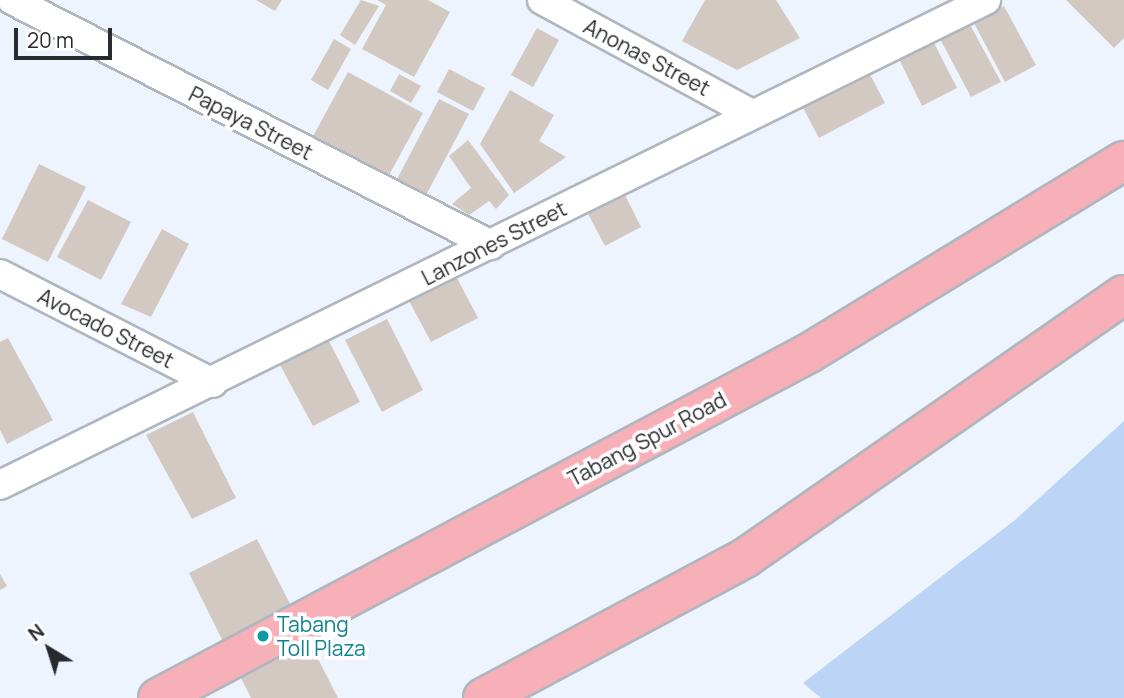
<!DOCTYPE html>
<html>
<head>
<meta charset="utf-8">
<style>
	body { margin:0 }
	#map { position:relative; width:1124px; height:698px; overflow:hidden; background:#eef4fd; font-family:Manrope,sans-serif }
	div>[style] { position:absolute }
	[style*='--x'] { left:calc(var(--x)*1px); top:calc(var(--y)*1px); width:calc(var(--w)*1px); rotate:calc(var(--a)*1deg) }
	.green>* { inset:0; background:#bcd5f7 }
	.building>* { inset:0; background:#d1c9c2 }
	.roads { filter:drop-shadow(2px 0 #b0b6be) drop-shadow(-2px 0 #b0b6be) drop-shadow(0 2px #b0b6be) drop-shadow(0 -2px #b0b6be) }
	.street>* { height:28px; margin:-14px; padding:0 14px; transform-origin:14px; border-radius:14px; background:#fff }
	.highway>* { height:38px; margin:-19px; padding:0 19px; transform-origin:19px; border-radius:19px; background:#f7afb8 }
	.dots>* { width:19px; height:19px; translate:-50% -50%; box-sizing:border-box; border:4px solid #fff; border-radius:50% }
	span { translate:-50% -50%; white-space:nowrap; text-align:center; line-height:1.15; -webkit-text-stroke:7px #fff; paint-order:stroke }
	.street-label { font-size:21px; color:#282a2e }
	.culture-label { font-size:21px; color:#0d838f }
	.left { translate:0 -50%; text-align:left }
	.north { position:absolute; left:14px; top:614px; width:70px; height:70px; -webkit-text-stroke:5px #fff; paint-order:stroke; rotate:322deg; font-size:19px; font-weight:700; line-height:28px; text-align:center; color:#282a2e }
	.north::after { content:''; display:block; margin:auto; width:24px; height:32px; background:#282a2e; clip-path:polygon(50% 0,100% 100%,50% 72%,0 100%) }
	.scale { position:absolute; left:14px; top:28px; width:98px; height:32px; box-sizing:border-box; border:4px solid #282a2e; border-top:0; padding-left:9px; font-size:21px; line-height:24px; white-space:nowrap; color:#282a2e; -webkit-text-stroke:5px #fff; paint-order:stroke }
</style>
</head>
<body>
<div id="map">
	<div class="green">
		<div style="clip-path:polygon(1124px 421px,1124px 698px,821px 698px,803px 683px,1015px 520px)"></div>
	</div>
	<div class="building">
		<div style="clip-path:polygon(256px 0,282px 0,275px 11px)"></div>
		<div style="clip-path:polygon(361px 0,379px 6px,355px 45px,340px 35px)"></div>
		<div style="clip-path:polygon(377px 0,428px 0,450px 12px,414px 77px,362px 49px,386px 5px)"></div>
		<div style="clip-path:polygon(705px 0,776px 0,800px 38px,737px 70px,682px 41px)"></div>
		<div style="clip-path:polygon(1066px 0,1124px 0,1124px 38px,1114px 48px)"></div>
		<div style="clip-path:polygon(1004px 6px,1036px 65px,1005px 82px,974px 23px)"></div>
		<div style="clip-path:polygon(968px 21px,1001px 82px,971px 97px,939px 37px)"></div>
		<div style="clip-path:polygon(537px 28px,559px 40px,533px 87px,511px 75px)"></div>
		<div style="clip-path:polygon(334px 39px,351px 49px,328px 90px,311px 80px)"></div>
		<div style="clip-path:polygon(932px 39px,957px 88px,922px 106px,898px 57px)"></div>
		<div style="clip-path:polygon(866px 67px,885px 103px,819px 138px,800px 102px)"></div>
		<div style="clip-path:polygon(449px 69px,485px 88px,473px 111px,437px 92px)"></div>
		<div style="clip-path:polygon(348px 72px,423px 113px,388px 177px,312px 138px)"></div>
		<div style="clip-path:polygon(399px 74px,421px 86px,411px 103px,390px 91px)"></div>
		<div style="clip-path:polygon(510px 90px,554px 115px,539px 141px,566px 157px,514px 193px,480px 144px)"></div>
		<div style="clip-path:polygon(439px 99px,469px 114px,424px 199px,395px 183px)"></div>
		<div style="clip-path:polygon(468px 140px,509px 195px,496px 209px,489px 201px,469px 215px,452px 204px,471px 188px,449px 156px)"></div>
		<div style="clip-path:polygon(39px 164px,86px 187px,48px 262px,2px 239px)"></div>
		<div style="clip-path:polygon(623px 191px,641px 227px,605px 246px,586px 210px)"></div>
		<div style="clip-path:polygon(88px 200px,131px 222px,101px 280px,57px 257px)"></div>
		<div style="clip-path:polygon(162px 229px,189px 244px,151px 317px,121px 304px)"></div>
		<div style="clip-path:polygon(456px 276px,478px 318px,431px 342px,408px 299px)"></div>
		<div style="clip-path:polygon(387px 319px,423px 390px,382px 412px,345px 340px)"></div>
		<div style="clip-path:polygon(8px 338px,53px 420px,7px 444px,0 430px,0 342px)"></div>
		<div style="clip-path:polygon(328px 339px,360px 402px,313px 426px,280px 365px)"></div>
		<div style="clip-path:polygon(193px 412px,236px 498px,192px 519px,146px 435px)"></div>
		<div style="clip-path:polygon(257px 539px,338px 698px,251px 698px,189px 573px)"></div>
		<div style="clip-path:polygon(0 574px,7px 586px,0 590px)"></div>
	</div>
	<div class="roads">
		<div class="street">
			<div style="--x:12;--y:0;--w:538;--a:27.09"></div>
			<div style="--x:542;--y:0;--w:239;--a:28.5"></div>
			<div style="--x:0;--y:274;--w:239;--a:27.1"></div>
			<div style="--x:0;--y:485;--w:1099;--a:-26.19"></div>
		</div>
		<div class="highway">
			<div style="--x:158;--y:698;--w:737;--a:-27.92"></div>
			<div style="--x:809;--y:353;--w:369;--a:-31.4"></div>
			<div style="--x:483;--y:698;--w:297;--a:-28.1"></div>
			<div style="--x:745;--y:558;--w:461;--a:-34.8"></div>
		</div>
	</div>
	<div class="dots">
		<div style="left:263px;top:636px;background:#0f9aa8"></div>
	</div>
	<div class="street-label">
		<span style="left:647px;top:57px;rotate:28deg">Anonas Street</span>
		<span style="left:251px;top:123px;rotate:27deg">Papaya Street</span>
		<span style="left:494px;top:243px;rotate:-27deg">Lanzones Street</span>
		<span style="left:106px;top:328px;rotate:27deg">Avocado Street</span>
		<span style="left:647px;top:439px;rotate:-28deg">Tabang Spur Road</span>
	</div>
	<div class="culture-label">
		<span class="left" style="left:277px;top:636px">Tabang<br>Toll Plaza</span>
	</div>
	<div class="north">N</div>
	<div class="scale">20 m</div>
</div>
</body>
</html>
